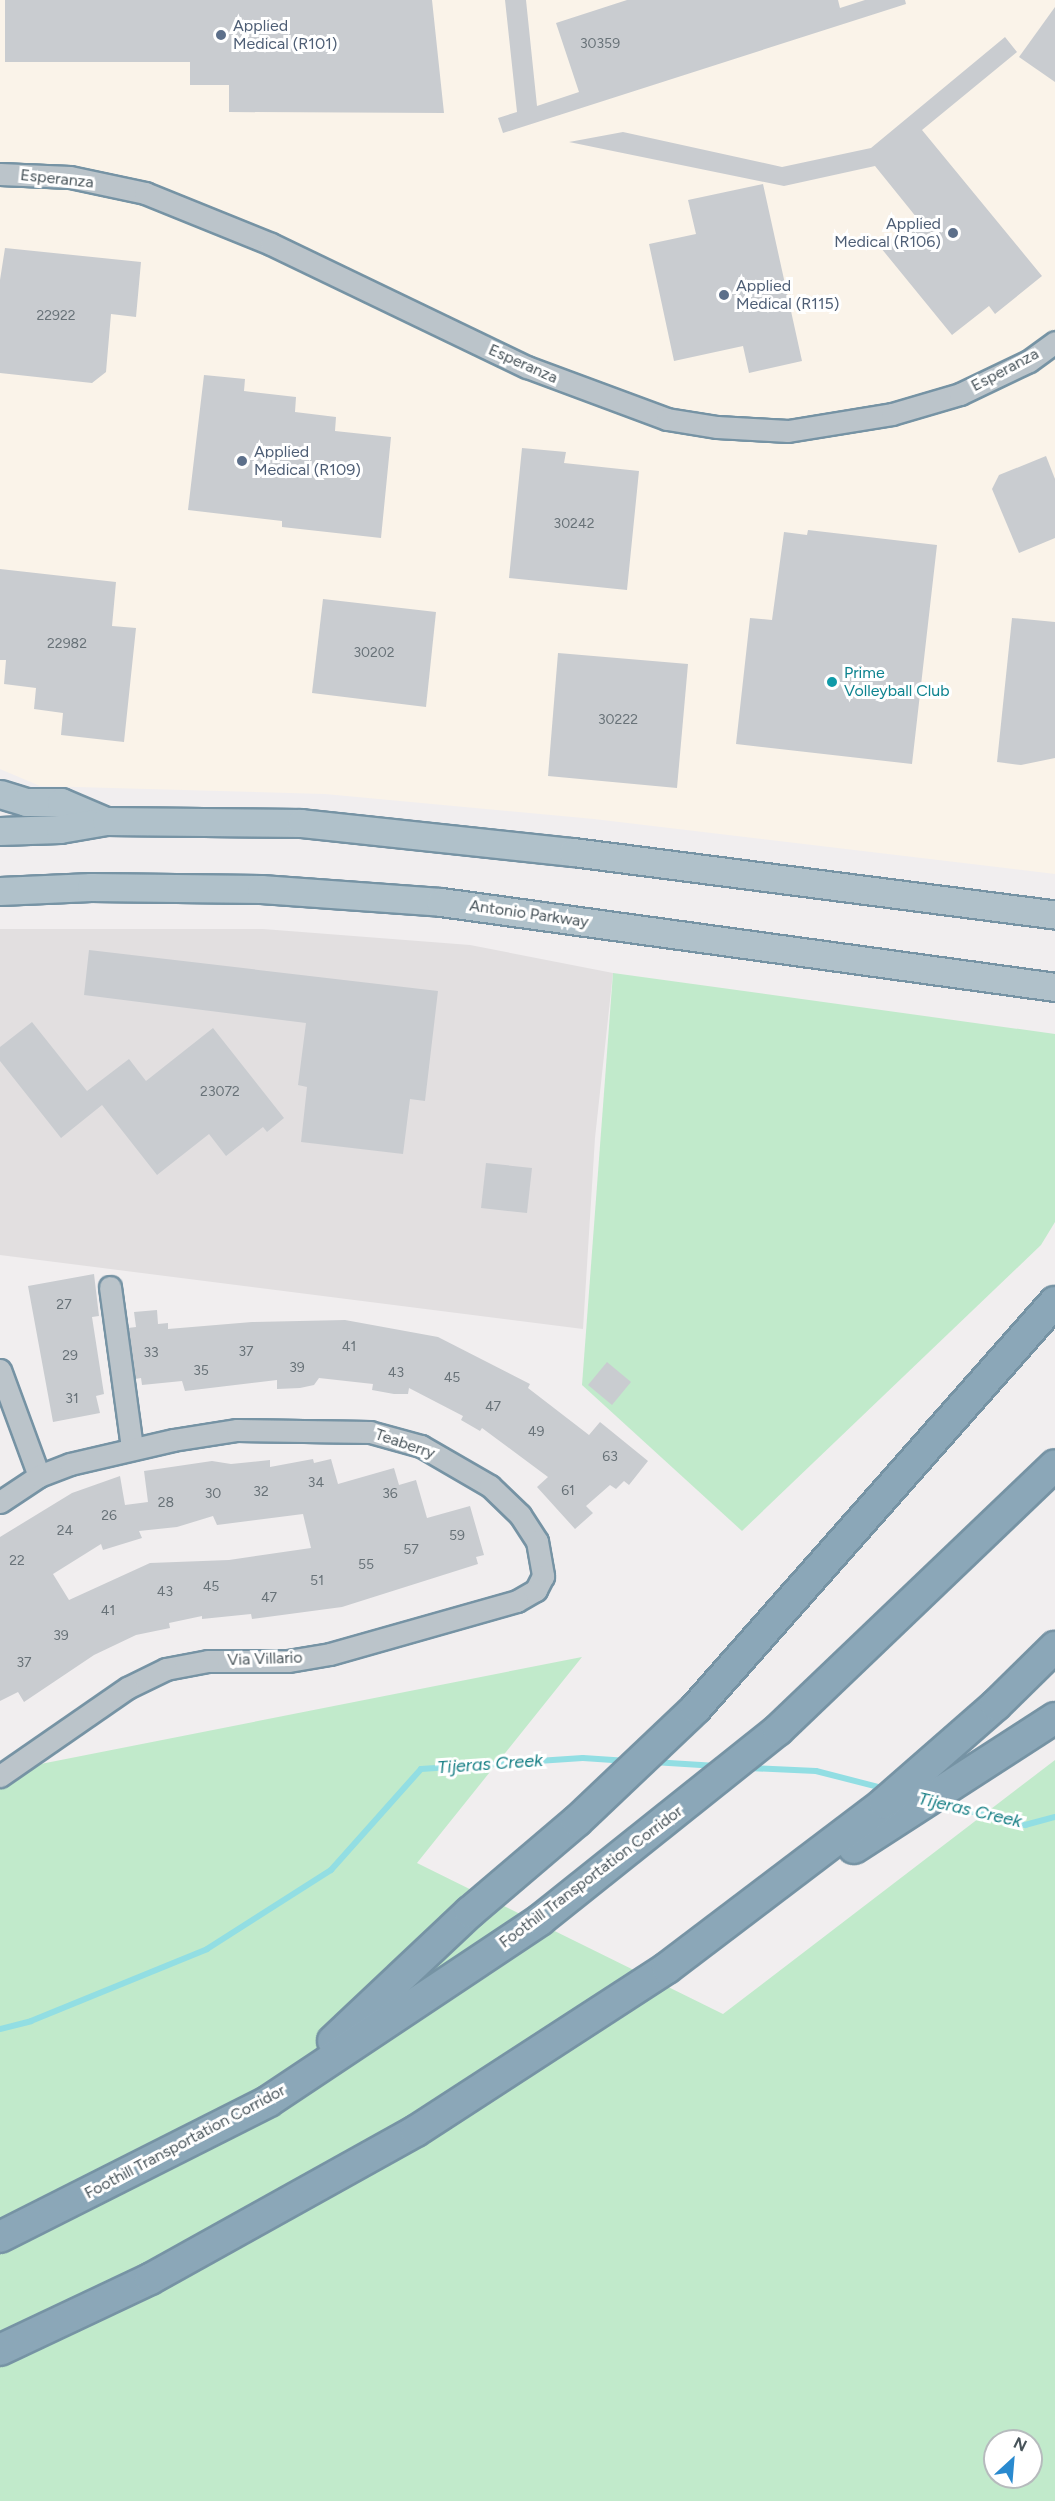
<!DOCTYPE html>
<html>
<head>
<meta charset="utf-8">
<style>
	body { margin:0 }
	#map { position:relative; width:1055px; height:2501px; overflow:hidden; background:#f1eeef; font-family:Figtree,sans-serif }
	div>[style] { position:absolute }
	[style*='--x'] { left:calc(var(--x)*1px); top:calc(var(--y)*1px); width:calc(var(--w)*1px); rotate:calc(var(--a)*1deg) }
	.commercial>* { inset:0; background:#faf3e9 }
	.education>* { inset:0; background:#e2dfe0 }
	.green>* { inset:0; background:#c1eacb }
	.stream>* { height:6px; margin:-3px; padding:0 3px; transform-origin:3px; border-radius:3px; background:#92dee3 }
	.building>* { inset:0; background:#c9ccd0 }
	.roads { filter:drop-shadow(2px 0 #7693a4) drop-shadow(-2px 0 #7693a4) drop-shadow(0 2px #7693a4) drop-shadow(0 -2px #7693a4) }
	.minor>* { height:21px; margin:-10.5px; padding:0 10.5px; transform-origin:10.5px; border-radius:10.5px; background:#bbc4ca }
	.major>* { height:27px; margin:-13.5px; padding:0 13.5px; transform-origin:13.5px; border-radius:13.5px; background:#b0c1ca }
	.highway>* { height:30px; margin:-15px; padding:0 15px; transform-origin:15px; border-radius:15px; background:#8ba7b8 }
	.dots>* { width:16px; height:16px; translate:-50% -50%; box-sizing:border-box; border:3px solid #fff; border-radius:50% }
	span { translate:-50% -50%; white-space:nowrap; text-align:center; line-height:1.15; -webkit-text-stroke:6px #fff; paint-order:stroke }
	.number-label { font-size:14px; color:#687278 }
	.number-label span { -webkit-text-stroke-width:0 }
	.service-label { font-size:16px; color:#4e5e75 }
	.left { translate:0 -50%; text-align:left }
	.right { translate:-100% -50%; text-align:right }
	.street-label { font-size:16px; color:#48545a }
	.culture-label { font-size:16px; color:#0d838f }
	.water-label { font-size:18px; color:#198086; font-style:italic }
	.north { position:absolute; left:983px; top:2429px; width:60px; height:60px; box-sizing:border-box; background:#fff; border:2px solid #b6bbbd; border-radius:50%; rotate:26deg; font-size:16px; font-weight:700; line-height:24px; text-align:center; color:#48545a }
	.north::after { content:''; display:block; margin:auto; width:21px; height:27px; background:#2a8acf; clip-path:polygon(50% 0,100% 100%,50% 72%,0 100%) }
</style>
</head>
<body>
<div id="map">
	<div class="commercial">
		<div style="clip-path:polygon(0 0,1055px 0,1055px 874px,594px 819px,325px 794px,40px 786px,0 769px)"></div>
	</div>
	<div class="education">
		<div style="clip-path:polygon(0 929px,263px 929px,470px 945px,613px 973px,595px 1138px,583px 1329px,0 1255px)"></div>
	</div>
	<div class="green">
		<div style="clip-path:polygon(613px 973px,1055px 1034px,1055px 1222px,1041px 1245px,742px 1531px,582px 1385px)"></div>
		<div style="clip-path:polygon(evenodd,582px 1657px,417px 1863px,723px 2014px,1055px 1760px,1055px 2501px,0 2501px,0 1772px,582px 1657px,995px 2441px,1031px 2441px,1031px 2477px,995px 2477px,995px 2441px)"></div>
	</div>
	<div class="stream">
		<div style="--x:653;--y:1762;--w:64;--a:3.6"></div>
		<div style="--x:749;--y:1768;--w:67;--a:2.6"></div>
		<div style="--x:816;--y:1771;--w:72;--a:14.4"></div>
		<div style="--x:942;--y:1804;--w:86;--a:14.2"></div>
		<div style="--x:1025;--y:1825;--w:31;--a:-15"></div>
		<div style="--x:0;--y:2029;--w:32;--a:-14"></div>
		<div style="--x:31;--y:2021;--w:190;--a:-22.2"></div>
		<div style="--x:207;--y:1949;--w:147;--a:-32.5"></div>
		<div style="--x:331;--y:1870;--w:135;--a:-48.3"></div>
		<div style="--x:421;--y:1769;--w:162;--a:-3.9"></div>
		<div style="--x:583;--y:1758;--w:45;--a:3.8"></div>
	</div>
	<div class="building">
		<div style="clip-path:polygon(5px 0,432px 0,444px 113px,229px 112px,229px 85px,190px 85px,190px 62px,5px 62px)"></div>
		<div style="clip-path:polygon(505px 0,526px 0,537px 106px,579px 92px,556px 23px,627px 0,838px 0,840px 8px,865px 0,905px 0,906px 4px,503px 133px,498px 118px,517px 112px)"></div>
		<div style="clip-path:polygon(1055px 7px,1055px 82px,1019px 57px)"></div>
		<div style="clip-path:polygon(1005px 37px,1017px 52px,922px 130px,1042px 276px,995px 314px,989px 306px,952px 335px,881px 248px,917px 218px,875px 166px,784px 186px,569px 142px,623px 132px,782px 167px,871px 148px)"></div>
		<div style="clip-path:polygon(763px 184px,802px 361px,749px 373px,743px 346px,674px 361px,649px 244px,696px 234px,688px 200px)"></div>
		<div style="clip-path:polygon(5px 248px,141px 262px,136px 317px,111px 314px,106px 372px,92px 383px,0 373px,0 280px)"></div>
		<div style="clip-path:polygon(204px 375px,245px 379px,244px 391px,296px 397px,295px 412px,336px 417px,335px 431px,391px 437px,381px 538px,282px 527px,282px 521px,188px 510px)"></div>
		<div style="clip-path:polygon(522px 448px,566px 452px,564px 463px,639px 471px,627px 590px,509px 578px)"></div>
		<div style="clip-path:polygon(1046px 456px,1055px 479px,1055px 538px,1019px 553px,992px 489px,999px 475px)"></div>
		<div style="clip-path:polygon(808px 530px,937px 545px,912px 764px,736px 744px,750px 618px,772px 620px,784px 532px,807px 535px)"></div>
		<div style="clip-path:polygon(0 569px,116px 582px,112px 626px,136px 628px,124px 742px,61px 735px,63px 713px,34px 709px,36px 688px,4px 684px,6px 660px,0 660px)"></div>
		<div style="clip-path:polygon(323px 599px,436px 612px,426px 707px,312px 693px)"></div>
		<div style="clip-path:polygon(1012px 618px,1055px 622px,1055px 758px,1021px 765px,997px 762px)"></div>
		<div style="clip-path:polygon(558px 653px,688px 664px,677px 788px,548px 776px)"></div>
		<div style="clip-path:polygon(89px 950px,438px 991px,425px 1101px,410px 1099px,403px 1154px,301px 1142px,307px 1087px,298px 1085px,306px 1023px,84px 995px)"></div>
		<div style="clip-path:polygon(32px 1022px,87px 1091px,129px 1059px,146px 1081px,213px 1028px,284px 1118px,267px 1132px,263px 1127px,226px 1156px,209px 1134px,157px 1175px,102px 1105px,61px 1138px,0 1061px,0 1047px)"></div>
		<div style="clip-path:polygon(486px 1163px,532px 1168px,527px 1213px,481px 1208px)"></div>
		<div style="clip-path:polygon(94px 1274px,99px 1316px,92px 1317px,104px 1394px,96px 1396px,100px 1413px,53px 1422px,28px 1286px)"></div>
		<div style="clip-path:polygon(157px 1310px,158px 1324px,168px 1323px,168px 1329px,252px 1322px,345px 1320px,438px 1337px,530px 1384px,528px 1388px,589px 1435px,600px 1422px,648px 1461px,629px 1485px,624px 1481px,616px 1489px,610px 1485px,586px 1506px,593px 1513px,575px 1529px,537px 1487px,548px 1477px,482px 1428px,480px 1431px,461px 1420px,463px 1416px,409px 1388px,408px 1394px,394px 1394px,372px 1390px,373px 1384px,319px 1378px,314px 1385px,300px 1388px,277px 1389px,277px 1380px,185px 1391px,182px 1381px,142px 1385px,141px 1378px,135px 1379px,128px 1328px,136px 1327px,134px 1312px)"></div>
		<div style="clip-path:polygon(607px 1362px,631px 1382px,612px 1405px,588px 1385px)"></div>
		<div style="clip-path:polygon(evenodd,313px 1459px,314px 1463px,331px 1459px,338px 1484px,394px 1468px,399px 1485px,416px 1480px,427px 1518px,470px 1506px,484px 1555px,476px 1557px,478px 1564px,342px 1607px,252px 1619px,251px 1614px,202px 1619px,202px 1616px,169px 1623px,170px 1628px,136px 1635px,94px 1655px,24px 1702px,18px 1692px,0 1701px,0 1537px,72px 1493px,120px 1476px,125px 1505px,148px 1502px,144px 1471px,212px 1461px,231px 1464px,270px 1460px,270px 1467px,313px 1459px,303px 1514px,311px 1548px,229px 1560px,150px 1563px,69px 1600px,53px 1574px,101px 1544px,103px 1550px,142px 1538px,139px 1531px,177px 1527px,213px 1516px,217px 1525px,303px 1514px)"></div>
	</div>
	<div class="roads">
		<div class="minor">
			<div style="--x:0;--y:174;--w:70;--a:2.5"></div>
			<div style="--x:70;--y:177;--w:77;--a:12"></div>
			<div style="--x:145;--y:193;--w:136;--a:22"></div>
			<div style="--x:271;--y:244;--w:284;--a:25.7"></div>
			<div style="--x:527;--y:367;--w:149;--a:20.4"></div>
			<div style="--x:667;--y:419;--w:51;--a:9.1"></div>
			<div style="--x:717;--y:427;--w:71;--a:3.2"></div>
			<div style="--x:788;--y:431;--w:105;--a:-9.3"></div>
			<div style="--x:892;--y:414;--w:71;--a:-16.4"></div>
			<div style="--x:960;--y:394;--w:76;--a:-25.6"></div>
			<div style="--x:1029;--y:361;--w:32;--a:-36"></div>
			<div style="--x:110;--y:1287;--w:162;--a:82.2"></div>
			<div style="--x:0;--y:1370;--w:113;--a:69.8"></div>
			<div style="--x:0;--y:1502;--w:47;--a:-33.7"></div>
			<div style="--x:39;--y:1476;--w:33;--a:-21"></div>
			<div style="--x:70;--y:1464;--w:106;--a:-13.1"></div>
			<div style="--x:173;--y:1440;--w:65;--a:-8.9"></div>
			<div style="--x:237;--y:1430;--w:133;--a:0.9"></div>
			<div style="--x:370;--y:1432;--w:53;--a:15.4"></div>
			<div style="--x:421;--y:1446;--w:80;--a:30.1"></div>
			<div style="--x:490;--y:1486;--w:42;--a:44"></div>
			<div style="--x:520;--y:1515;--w:31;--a:57"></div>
			<div style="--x:537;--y:1541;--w:36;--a:80"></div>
			<div style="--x:543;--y:1576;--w:16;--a:117"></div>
			<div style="--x:536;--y:1590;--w:22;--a:150"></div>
			<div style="--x:517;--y:1601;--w:194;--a:164.2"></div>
			<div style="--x:330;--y:1654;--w:43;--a:170.5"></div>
			<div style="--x:288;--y:1661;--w:80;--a:180"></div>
			<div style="--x:208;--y:1661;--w:43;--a:169.2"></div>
			<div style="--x:166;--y:1669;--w:43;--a:154"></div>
			<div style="--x:127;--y:1688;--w:155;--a:145.3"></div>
		</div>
		<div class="major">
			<div style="--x:0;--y:794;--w:27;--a:17"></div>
			<div style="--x:26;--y:802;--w:35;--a:0"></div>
			<div style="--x:61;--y:802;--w:49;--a:22.9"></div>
			<div style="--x:0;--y:831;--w:60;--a:-1.9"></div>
			<div style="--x:60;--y:829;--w:47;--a:-9.9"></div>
			<div style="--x:106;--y:821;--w:195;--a:0.6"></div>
			<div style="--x:301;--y:823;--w:274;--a:6.1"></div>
			<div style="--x:573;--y:852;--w:486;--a:7.4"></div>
			<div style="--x:0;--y:891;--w:91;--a:-2.5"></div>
			<div style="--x:91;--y:887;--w:170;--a:0.7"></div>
			<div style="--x:261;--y:889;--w:180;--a:4.1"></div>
			<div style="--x:441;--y:902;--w:620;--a:7.88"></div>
		</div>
		<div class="highway">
			<div style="--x:854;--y:1848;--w:239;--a:-32.9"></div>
			<div style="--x:333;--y:2041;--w:188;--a:-43.3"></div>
			<div style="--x:470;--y:1912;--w:140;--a:-40.4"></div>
			<div style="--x:577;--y:1821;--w:164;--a:-43.5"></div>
			<div style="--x:696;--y:1708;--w:542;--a:-48.52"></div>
			<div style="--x:0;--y:2237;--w:301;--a:-26.8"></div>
			<div style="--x:269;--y:2101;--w:326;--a:-33.7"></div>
			<div style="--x:540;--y:1920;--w:305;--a:-38.6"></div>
			<div style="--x:778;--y:1730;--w:383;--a:-43.7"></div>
			<div style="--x:0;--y:2350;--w:166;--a:-25.3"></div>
			<div style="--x:150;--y:2279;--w:304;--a:-29.1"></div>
			<div style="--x:416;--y:2131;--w:299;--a:-33"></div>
			<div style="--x:667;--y:1968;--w:273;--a:-37.2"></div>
			<div style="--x:884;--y:1803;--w:149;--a:-41.2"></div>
			<div style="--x:996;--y:1705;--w:83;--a:-44.5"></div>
		</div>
	</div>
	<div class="dots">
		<div style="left:221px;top:35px;background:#5c6f8a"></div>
		<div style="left:953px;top:233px;background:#5c6f8a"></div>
		<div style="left:724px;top:295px;background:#5c6f8a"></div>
		<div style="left:242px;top:461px;background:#5c6f8a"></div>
		<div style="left:832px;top:682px;background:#0f9aa8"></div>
	</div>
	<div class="number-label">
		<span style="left:600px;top:44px">30359</span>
		<span style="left:56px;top:316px">22922</span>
		<span style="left:574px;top:524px">30242</span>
		<span style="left:67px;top:644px">22982</span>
		<span style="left:374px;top:653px">30202</span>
		<span style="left:618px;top:720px">30222</span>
		<span style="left:220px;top:1092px">23072</span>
		<span style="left:64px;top:1305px">27</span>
		<span style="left:349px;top:1347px">41</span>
		<span style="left:246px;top:1352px">37</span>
		<span style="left:151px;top:1353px">33</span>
		<span style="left:70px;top:1356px">29</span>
		<span style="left:297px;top:1368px">39</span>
		<span style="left:201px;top:1371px">35</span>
		<span style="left:396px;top:1373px">43</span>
		<span style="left:452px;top:1378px">45</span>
		<span style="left:72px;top:1399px">31</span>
		<span style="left:493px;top:1407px">47</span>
		<span style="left:536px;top:1432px">49</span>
		<span style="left:610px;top:1457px">63</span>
		<span style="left:316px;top:1483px">34</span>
		<span style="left:568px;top:1491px">61</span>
		<span style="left:261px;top:1492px">32</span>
		<span style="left:213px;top:1494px">30</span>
		<span style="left:390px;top:1494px">36</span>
		<span style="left:166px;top:1503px">28</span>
		<span style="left:109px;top:1516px">26</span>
		<span style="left:65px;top:1531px">24</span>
		<span style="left:457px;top:1536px">59</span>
		<span style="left:411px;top:1550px">57</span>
		<span style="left:17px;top:1561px">22</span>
		<span style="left:366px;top:1565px">55</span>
		<span style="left:317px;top:1581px">51</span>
		<span style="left:211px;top:1587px">45</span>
		<span style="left:165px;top:1592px">43</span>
		<span style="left:269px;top:1598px">47</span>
		<span style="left:108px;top:1611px">41</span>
		<span style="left:61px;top:1636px">39</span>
		<span style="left:24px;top:1663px">37</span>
	</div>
	<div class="service-label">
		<span class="left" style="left:233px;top:35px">Applied<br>Medical (R101)</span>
		<span class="right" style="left:941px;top:233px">Applied<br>Medical (R106)</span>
		<span class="left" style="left:736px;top:295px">Applied<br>Medical (R115)</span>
		<span class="left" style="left:254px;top:461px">Applied<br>Medical (R109)</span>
	</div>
	<div class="street-label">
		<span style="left:57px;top:179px;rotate:6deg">Esperanza</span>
		<span style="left:523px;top:364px;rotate:24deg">Esperanza</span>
		<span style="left:1005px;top:370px;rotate:-28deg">Esperanza</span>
		<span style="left:529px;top:914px;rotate:8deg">Antonio Parkway</span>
		<span style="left:405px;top:1444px;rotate:19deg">Teaberry</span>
		<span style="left:265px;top:1659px;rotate:-2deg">Via Villario</span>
		<span style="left:591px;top:1877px;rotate:-37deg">Foothill Transportation Corridor</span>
		<span style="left:185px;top:2142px;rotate:-28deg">Foothill Transportation Corridor</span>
	</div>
	<div class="culture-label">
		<span class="left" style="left:844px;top:682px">Prime<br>Volleyball Club</span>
	</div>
	<div class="water-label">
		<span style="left:490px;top:1764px;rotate:-4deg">Tijeras Creek</span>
		<span style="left:970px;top:1810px;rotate:13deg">Tijeras Creek</span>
	</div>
	<div class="north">N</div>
</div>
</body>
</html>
